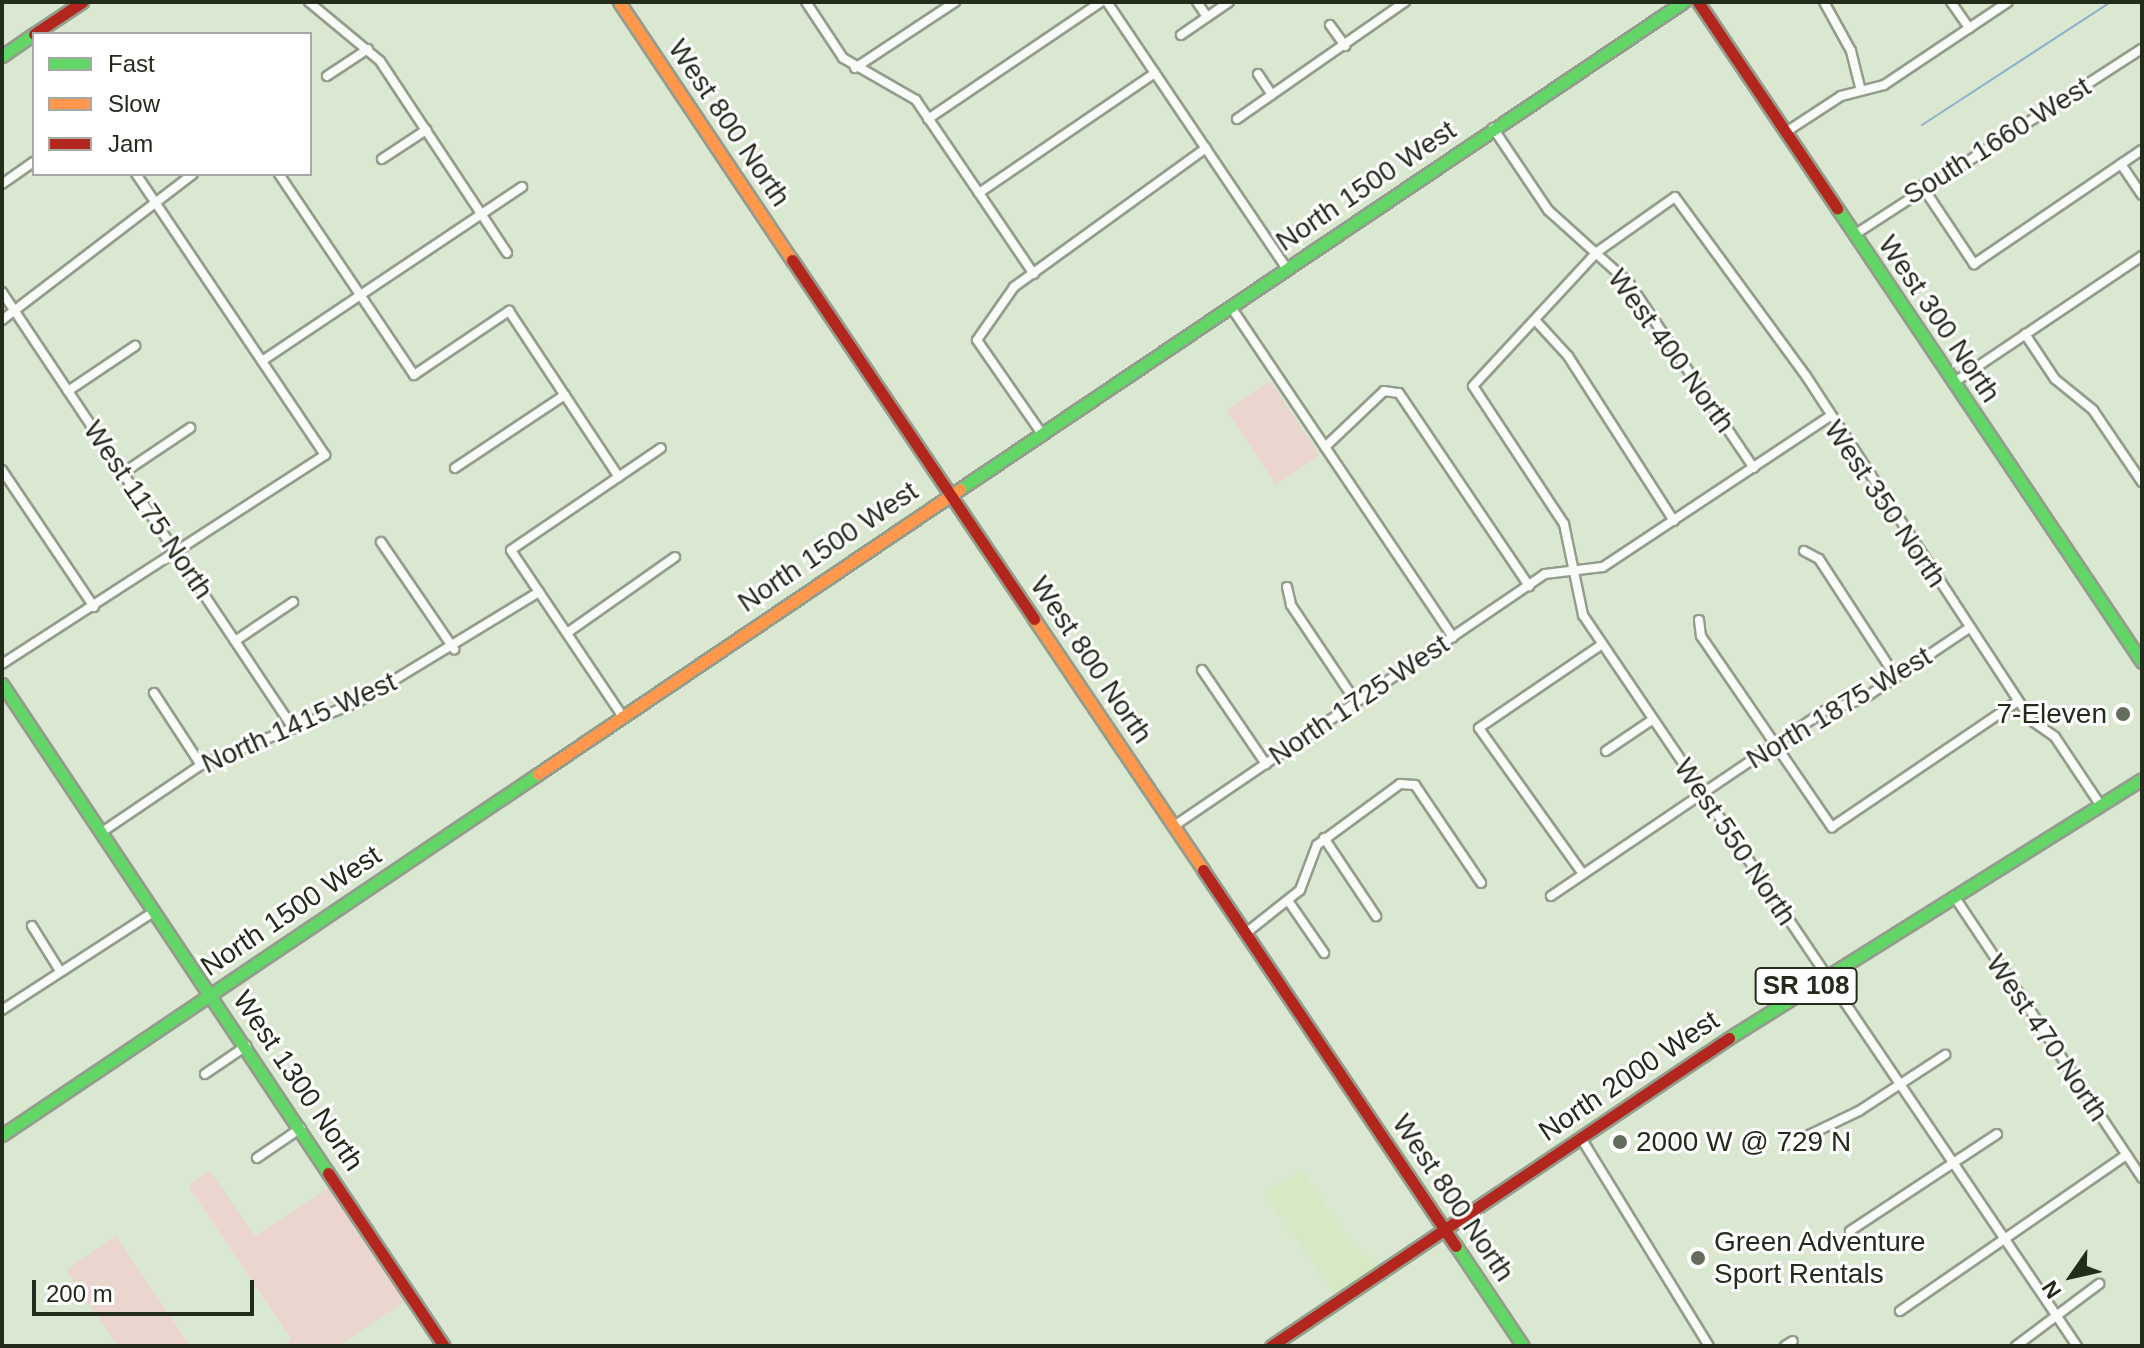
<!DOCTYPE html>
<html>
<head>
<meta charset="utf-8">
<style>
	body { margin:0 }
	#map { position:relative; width:2144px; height:1348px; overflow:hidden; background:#dae7d1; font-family:Helvetica,sans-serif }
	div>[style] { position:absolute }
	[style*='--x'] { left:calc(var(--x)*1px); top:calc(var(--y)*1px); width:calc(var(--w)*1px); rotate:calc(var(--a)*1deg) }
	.built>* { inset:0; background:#d4e9c4 }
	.green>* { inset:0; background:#ead6cf }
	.stream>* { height:2px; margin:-1px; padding:0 1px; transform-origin:1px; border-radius:1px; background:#8eb0ca }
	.roads { filter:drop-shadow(2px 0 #939d8c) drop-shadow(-2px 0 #939d8c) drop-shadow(0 2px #939d8c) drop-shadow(0 -2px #939d8c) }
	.street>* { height:8px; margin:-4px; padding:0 4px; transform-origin:4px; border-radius:4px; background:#f9fbf8 }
	.fast>* { height:11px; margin:-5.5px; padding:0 5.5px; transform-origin:5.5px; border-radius:5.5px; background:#63d668 }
	.slow>* { height:11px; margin:-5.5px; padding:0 5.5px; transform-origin:5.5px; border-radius:5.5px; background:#ff974d }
	.jam>* { height:11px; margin:-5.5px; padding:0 5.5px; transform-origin:5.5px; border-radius:5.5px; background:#b3261e }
	.dots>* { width:22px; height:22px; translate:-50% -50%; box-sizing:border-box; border:4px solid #fff; border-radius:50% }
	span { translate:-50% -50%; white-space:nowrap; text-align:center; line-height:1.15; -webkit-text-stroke:6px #fff; paint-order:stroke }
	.shield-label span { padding:2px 6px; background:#fff; border:2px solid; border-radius:6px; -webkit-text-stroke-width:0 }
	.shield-label { font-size:26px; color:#232b1b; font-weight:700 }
	.street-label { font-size:28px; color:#232b1b }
	.poi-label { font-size:28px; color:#232b1b }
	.right { translate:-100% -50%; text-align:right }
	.left { translate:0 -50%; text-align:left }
	.frame { position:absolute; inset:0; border:4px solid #232b1b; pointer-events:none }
	.legend { position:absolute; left:32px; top:32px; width:280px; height:144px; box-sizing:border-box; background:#fff; border:2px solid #a7aaa4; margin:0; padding:10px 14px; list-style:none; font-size:24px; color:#232b1b }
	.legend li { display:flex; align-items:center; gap:16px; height:40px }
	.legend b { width:40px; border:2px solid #a7aaa4 }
	.north { position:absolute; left:2032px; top:1236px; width:80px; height:80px; -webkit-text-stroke:6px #fff; paint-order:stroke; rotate:236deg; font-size:22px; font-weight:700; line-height:32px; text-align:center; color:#232b1b }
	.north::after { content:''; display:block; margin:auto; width:28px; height:36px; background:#232b1b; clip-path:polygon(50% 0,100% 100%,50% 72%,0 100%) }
	.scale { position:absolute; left:32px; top:1280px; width:222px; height:36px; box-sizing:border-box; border:4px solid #232b1b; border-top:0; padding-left:10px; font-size:24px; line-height:28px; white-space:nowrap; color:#232b1b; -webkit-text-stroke:6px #fff; paint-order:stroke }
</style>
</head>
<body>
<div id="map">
	<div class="built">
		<div style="clip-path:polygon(1301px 1169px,1356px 1250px,1394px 1272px,1343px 1307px,1264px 1193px)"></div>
	</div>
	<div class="green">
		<div style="clip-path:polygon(1270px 381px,1320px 455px,1276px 485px,1226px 410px)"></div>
		<div style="clip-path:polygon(210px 1171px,255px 1236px,330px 1187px,406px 1300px,338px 1346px,282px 1346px,291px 1339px,188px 1186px)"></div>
		<div style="clip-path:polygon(116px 1236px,190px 1346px,117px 1346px,66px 1270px)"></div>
	</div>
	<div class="stream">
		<div style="--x:1922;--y:125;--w:225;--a:-33.1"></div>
	</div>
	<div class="roads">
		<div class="street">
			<div style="--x:309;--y:2;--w:92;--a:39.7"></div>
			<div style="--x:380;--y:61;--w:230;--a:56.5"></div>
			<div style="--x:806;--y:2;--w:67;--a:56.5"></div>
			<div style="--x:843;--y:58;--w:84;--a:29.9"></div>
			<div style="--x:916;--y:100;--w:210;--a:55.9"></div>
			<div style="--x:1107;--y:2;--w:322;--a:56"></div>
			<div style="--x:1197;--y:2;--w:18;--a:56"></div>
			<div style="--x:1824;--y:2;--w:56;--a:61.1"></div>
			<div style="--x:1851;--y:51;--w:41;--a:76"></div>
			<div style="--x:1951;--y:2;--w:32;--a:55"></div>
			<div style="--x:1330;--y:25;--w:26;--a:54"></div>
			<div style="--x:1181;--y:35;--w:58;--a:-34.5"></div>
			<div style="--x:855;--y:68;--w:120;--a:-33.4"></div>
			<div style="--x:1258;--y:74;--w:25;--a:56"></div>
			<div style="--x:327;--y:76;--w:49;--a:-33.4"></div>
			<div style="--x:928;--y:119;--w:209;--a:-34.1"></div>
			<div style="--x:1237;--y:119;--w:205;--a:-34.9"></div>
			<div style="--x:1493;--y:128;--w:99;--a:56.1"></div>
			<div style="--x:1548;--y:210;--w:109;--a:42"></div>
			<div style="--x:1629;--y:283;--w:223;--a:56"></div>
			<div style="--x:1786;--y:132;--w:66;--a:-33.2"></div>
			<div style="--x:1841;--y:96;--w:44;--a:-14.3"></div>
			<div style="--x:1884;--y:85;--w:149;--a:-33.8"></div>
			<div style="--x:382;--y:159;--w:53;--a:-33.4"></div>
			<div style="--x:2121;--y:164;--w:37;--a:56"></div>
			<div style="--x:279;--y:174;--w:242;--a:56.1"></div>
			<div style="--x:414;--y:375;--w:115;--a:-34"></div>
			<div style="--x:509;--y:311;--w:199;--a:56.5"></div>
			<div style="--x:2;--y:184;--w:39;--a:-35"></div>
			<div style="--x:1922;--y:186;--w:94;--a:56.3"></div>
			<div style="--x:1974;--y:264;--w:203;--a:-34.2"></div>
			<div style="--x:979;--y:193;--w:213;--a:-34.3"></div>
			<div style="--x:1854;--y:235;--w:343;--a:-32.9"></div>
			<div style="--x:2;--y:292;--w:524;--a:56.28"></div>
			<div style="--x:1231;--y:307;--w:398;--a:56.1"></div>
			<div style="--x:2;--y:320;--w:240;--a:-37.4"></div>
			<div style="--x:1535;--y:320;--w:49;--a:47.5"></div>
			<div style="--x:1568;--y:356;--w:196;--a:57.3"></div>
			<div style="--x:2025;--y:334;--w:54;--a:56.3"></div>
			<div style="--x:2055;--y:379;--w:49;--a:39.2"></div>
			<div style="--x:2093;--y:410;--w:87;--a:55.8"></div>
			<div style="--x:262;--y:361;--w:313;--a:-33.8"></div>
			<div style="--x:1953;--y:383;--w:228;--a:-33.9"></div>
			<div style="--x:68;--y:391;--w:81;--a:-33.9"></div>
			<div style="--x:1042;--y:434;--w:114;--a:-124.7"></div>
			<div style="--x:977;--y:340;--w:65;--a:-55.1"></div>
			<div style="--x:1014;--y:287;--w:237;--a:-35.9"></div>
			<div style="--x:1325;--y:447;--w:81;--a:-43.5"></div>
			<div style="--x:1384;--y:391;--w:15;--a:8"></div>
			<div style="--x:1399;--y:393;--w:233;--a:56"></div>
			<div style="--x:455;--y:468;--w:132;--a:-33.6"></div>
			<div style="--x:2;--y:470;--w:165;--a:56.1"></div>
			<div style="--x:123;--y:473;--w:81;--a:-33.9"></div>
			<div style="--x:381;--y:542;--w:130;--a:55.7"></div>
			<div style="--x:1804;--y:551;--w:17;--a:28"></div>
			<div style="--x:1819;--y:559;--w:141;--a:56.9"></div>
			<div style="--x:1287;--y:587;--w:18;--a:77"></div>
			<div style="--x:1291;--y:605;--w:117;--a:56.2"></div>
			<div style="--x:1699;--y:620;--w:16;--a:83"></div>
			<div style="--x:1701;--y:636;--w:232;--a:55.6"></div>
			<div style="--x:1832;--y:827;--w:225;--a:-34.1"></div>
			<div style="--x:567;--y:633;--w:132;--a:-35.1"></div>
			<div style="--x:235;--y:641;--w:70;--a:-33.9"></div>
			<div style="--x:2;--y:664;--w:385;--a:-32.9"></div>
			<div style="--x:325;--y:455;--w:339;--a:-123.9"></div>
			<div style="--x:1202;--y:670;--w:114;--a:55.8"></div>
			<div style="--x:154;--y:693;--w:86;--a:56.9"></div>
			<div style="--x:621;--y:714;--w:197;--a:-123.9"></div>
			<div style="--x:511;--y:550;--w:181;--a:-34.2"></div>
			<div style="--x:1606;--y:751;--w:55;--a:-34"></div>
			<div style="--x:1174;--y:826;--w:448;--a:-34.2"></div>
			<div style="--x:1545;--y:574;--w:58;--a:-6.9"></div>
			<div style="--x:1603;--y:567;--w:269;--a:-33.6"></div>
			<div style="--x:102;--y:832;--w:120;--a:-34.1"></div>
			<div style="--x:201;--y:765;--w:169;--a:-21.9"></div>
			<div style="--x:358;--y:702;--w:212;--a:-31.3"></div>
			<div style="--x:1324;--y:838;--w:94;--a:56.3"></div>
			<div style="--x:1583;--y:874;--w:179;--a:-125.5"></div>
			<div style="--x:1479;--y:728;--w:148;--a:-34.2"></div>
			<div style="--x:1551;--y:896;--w:330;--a:-34.1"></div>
			<div style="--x:1824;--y:711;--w:41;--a:-17.1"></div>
			<div style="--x:1863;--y:699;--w:128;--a:-33.8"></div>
			<div style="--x:1954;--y:896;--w:339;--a:56.3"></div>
			<div style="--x:1289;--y:902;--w:62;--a:55.5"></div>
			<div style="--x:32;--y:926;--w:53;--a:58.1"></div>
			<div style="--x:1246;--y:933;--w:69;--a:-38.5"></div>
			<div style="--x:1300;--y:890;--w:48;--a:-69.3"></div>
			<div style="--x:1317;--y:845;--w:103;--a:-36.3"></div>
			<div style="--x:1400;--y:784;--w:15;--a:4"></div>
			<div style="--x:1415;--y:785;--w:118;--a:56"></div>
			<div style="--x:2;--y:1010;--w:182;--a:-32.9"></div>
			<div style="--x:205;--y:1074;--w:50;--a:-34.3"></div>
			<div style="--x:1581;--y:1138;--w:244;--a:58.4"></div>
			<div style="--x:1788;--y:1145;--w:79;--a:-25.6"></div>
			<div style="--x:1859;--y:1111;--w:103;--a:-33.1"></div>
			<div style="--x:257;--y:1158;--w:53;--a:-34.3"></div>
			<div style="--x:1850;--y:1231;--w:176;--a:-33.4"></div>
			<div style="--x:1900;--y:1311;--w:275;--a:-34.6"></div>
			<div style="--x:1785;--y:1346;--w:9;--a:-32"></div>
			<div style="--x:2016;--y:1346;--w:104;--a:-36.8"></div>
			<div style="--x:2077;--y:1346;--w:882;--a:-124.05"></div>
			<div style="--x:1583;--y:615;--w:93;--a:-101.8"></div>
			<div style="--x:1564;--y:524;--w:165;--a:-123.4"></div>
			<div style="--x:1473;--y:386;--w:183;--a:-47.2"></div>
			<div style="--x:1597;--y:252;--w:95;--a:-35.2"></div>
			<div style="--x:1675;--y:197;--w:222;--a:53.8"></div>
			<div style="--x:1806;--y:376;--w:411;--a:56.8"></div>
			<div style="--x:2031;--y:720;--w:29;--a:35"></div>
			<div style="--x:2055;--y:737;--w:83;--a:56.3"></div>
		</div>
		<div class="fast">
			<div style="--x:2;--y:56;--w:39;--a:-35"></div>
			<div style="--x:1837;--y:208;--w:547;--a:56.11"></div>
			<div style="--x:960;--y:489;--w:872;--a:-33.96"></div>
			<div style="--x:2;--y:684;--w:588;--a:56.31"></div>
			<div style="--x:1729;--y:1038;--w:487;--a:-32.1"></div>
			<div style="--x:2;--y:1135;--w:646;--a:-33.96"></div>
			<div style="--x:1456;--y:1246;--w:120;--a:56.2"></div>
		</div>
		<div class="slow">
			<div style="--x:619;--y:2;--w:311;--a:56.2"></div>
			<div style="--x:1034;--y:619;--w:303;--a:56"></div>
			<div style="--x:538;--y:774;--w:509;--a:-34.03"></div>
		</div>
		<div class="jam">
			<div style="--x:1698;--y:2;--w:249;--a:56"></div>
			<div style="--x:34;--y:34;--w:58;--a:-33.7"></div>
			<div style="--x:792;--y:260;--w:433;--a:56"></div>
			<div style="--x:1203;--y:870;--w:453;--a:56.1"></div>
			<div style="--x:328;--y:1173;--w:208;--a:56.2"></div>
			<div style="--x:1271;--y:1346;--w:552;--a:-33.92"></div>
		</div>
	</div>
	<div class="dots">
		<div style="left:2123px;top:714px;background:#636d5b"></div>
		<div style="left:1620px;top:1142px;background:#636d5b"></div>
		<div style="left:1698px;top:1258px;background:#636d5b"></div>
	</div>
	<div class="shield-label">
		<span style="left:1806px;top:986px">SR 108</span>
	</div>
	<div class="street-label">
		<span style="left:729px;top:123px;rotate:56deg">West 800 North</span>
		<span style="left:1997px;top:141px;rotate:-32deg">South 1660 West</span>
		<span style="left:1366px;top:186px;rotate:-34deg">North 1500 West</span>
		<span style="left:1939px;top:319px;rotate:56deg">West 300 North</span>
		<span style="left:1671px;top:351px;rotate:54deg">West 400 North</span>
		<span style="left:1885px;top:504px;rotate:56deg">West 350 North</span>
		<span style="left:148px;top:510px;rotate:56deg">West 1175 North</span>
		<span style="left:828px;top:547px;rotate:-34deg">North 1500 West</span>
		<span style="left:1091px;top:660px;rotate:56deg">West 800 North</span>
		<span style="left:1359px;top:700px;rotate:-34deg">North 1725 West</span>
		<span style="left:1839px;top:708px;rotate:-31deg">North 1875 West</span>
		<span style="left:299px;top:723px;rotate:-24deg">North 1415 West</span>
		<span style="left:1735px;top:842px;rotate:56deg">West 550 North</span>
		<span style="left:291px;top:911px;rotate:-34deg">North 1500 West</span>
		<span style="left:2047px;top:1038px;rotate:56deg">West 470 North</span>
		<span style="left:1629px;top:1076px;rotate:-34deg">North 2000 West</span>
		<span style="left:298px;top:1081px;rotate:56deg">West 1300 North</span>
		<span style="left:1453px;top:1198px;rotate:56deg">West 800 North</span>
	</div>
	<div class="poi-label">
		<span class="right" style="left:2107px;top:714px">7-Eleven</span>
		<span class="left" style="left:1636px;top:1142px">2000 W @ 729 N</span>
		<span class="left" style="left:1714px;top:1258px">Green Adventure<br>Sport Rentals</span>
	</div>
	<div class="frame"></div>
	<ul class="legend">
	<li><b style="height:10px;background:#63d668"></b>Fast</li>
	<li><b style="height:10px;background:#ff974d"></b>Slow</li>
	<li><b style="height:10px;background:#b3261e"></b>Jam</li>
	</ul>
	<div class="north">N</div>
	<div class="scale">200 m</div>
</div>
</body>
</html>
